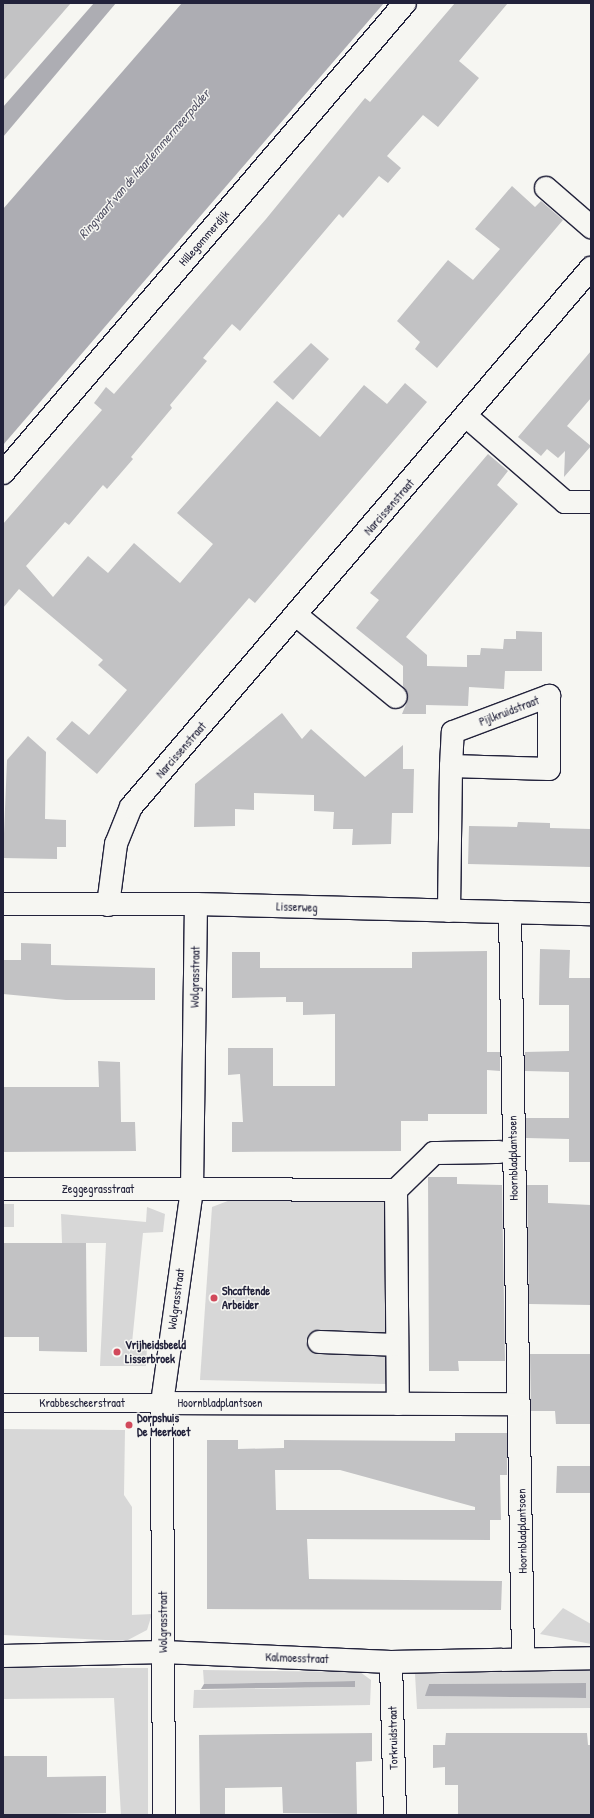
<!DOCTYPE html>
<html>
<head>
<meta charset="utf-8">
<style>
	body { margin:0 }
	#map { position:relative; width:594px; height:1818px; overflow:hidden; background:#f6f6f2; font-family:"Patrick Hand",sans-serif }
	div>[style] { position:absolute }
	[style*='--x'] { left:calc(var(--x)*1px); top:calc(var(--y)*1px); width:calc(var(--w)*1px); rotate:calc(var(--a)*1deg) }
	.green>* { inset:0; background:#d7d7d7 }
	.water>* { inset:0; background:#adadb3 }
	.building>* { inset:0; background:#c2c2c4 }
	.roads { filter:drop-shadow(1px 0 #22223b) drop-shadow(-1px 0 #22223b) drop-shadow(0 1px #22223b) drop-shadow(0 -1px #22223b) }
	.pedestrian>* { height:18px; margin:-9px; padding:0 9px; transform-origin:9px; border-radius:9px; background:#f6f6f2 }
	.minor>* { height:22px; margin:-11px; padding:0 11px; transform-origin:11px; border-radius:11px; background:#f6f6f2 }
	.tertiary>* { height:22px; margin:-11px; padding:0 11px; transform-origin:11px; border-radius:11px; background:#f6f6f2 }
	.dots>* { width:11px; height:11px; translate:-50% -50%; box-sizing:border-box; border:2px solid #f6f6f2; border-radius:50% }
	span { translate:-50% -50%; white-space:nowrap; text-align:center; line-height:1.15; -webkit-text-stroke:3px #f6f6f2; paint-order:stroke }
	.street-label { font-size:12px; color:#22223b }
	.poi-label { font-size:12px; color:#22223b; font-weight:700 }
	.left { translate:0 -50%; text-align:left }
	.water-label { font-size:13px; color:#535365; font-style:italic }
	.frame { position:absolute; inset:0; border:4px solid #22223b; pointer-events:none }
</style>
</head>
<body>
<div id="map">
	<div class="green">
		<div style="clip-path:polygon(233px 1199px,386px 1199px,386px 1384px,200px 1380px,212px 1207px)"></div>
		<div style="clip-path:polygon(3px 1204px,14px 1204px,14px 1227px,3px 1227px)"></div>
		<div style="clip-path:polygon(147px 1207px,165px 1214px,163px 1232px,143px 1233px,132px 1343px,147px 1348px,146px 1366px,100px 1366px,106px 1243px,62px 1243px,61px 1214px,146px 1222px)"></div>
		<div style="clip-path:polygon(3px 1429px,125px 1430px,124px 1495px,132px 1507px,132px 1615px,152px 1614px,147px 1630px,126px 1641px,3px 1635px)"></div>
		<div style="clip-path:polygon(563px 1608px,591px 1624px,591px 1644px,540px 1634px)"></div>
		<div style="clip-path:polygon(3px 1668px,148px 1668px,148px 1815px,121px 1815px,114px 1698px,3px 1699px)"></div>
		<div style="clip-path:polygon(203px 1670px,360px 1672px,371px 1680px,370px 1705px,193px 1708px,194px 1690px,355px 1687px,355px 1681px,204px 1684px)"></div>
		<div style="clip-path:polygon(evenodd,591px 1670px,591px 1708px,417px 1709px,415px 1674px,591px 1670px,585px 1683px,586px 1698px,426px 1696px,429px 1684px,585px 1683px)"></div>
	</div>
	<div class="water">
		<div style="clip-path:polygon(94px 3px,116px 3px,3px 137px,3px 107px)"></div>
		<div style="clip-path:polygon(182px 3px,384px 3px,3px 445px,3px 209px)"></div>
		<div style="clip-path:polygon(355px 1681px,355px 1687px,201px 1689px,204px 1684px)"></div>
		<div style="clip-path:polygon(586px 1683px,586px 1698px,425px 1696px,429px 1684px)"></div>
	</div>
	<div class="building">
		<div style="clip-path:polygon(3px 3px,71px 3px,3px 81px)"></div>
		<div style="clip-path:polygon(455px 3px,508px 3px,459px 61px,479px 78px,438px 127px,423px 115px,387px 156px,401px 168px,388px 183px,379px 176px,343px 218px,339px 214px,240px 331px,232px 324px,203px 358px,207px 361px,170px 405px,172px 408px,131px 457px,133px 459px,107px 489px,103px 485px,69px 525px,65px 522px,26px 566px,53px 597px,88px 556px,108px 573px,134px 543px,180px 583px,213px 544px,177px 513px,277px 401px,320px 437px,364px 385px,387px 404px,405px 383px,427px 402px,255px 603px,249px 598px,97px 774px,56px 739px,72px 721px,89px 735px,127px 690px,98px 665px,103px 660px,19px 589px,3px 608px,3px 524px,102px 410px,94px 403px,106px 387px,114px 394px,266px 219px,365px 98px,370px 102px)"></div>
		<div style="clip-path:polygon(512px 186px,535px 207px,541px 201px,563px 220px,437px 368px,415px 349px,420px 342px,397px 321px,448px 260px,473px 280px,500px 249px,475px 229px)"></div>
		<div style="clip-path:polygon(311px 343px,329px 359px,293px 400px,273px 382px)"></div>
		<div style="clip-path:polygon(591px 351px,591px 398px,567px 426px,591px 446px,564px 477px,565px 451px,558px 458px,547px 449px,541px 456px,518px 437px)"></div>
		<div style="clip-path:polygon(488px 454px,508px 471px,497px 485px,518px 504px,406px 637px,427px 655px,427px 666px,467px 667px,467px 655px,480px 655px,481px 648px,503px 649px,504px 639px,516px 639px,516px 631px,542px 632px,542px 671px,505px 671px,504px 689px,469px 687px,468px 706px,426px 705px,426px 714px,402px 714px,408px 699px,403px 686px,403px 666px,356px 628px,379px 600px,370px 593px)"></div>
		<div style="clip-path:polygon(282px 713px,302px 739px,311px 729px,365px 777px,403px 745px,403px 769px,414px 769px,413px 813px,392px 813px,391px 844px,352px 845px,353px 829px,333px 829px,334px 812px,314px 811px,314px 795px,254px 793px,254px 810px,235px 809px,235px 826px,194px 827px,195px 784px)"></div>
		<div style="clip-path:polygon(28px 736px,46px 752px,45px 819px,66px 820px,66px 847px,57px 847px,57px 859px,3px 858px,7px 760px)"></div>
		<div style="clip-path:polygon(518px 822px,550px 823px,550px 828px,591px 829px,591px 867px,468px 864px,469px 826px,517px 827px)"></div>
		<div style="clip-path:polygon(21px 943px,51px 944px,51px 965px,155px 968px,155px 1000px,66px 1000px,3px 994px,3px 960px,21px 960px)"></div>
		<div style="clip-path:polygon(540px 949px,570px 950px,569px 978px,591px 978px,591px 1162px,569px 1162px,569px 1139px,526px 1138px,526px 1118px,569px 1118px,569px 1072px,525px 1071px,525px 1052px,569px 1051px,569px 1005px,539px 1005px)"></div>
		<div style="clip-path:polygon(487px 951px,487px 1052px,500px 1052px,500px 1071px,487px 1070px,487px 1114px,428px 1114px,428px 1121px,401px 1121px,401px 1151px,232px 1152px,232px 1122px,243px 1122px,240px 1074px,228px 1075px,228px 1048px,273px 1048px,273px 1086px,335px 1086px,335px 1014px,303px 1015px,303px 1002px,286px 1002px,286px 997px,232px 998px,232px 952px,260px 952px,260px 968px,412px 968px,412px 952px)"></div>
		<div style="clip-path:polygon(98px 1061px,120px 1062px,121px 1122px,135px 1122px,136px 1151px,3px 1152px,3px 1087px,99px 1087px)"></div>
		<div style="clip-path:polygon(428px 1177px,457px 1177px,457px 1184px,502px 1185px,505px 1361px,458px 1361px,459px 1371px,429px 1371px)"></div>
		<div style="clip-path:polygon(527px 1185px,548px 1185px,548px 1203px,591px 1205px,591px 1305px,529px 1304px)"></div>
		<div style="clip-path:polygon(3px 1243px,86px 1243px,87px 1352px,39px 1351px,39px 1337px,3px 1337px)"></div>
		<div style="clip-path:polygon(530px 1354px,591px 1354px,591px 1424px,556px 1424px,555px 1411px,531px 1411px)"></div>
		<div style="clip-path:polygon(evenodd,455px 1433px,507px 1433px,507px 1475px,500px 1475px,501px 1520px,490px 1520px,490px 1540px,307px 1539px,309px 1579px,502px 1581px,501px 1610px,207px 1609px,207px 1440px,238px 1440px,238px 1449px,284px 1448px,284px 1440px,455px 1441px,455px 1433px,275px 1470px,340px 1470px,475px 1507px,475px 1510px,276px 1510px,275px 1470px)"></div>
		<div style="clip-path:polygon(557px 1466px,591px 1466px,591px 1493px,556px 1493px)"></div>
		<div style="clip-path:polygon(372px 1733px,372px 1761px,356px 1762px,357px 1814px,283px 1813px,282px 1787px,225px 1788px,225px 1814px,200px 1814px,199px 1735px)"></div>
		<div style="clip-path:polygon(446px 1733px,587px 1733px,588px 1745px,591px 1745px,591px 1815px,458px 1815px,458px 1785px,445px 1785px,445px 1767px,433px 1768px,433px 1745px,445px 1745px)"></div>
		<div style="clip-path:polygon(3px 1756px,47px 1756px,47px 1777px,106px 1776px,106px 1813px,3px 1815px)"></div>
	</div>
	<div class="roads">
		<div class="pedestrian">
			<div style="--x:3;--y:1403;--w:159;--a:0"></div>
		</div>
		<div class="minor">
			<div style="--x:546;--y:188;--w:60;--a:40.9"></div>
			<div style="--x:467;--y:417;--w:130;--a:40.9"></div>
			<div style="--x:565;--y:502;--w:26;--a:0"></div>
			<div style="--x:296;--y:615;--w:129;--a:39.4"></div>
			<div style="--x:108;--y:905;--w:62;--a:-82.5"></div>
			<div style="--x:116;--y:844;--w:40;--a:-68"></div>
			<div style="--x:131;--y:807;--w:709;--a:-49.52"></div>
			<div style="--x:449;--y:911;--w:145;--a:-89.2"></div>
			<div style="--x:451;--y:766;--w:34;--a:-87"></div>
			<div style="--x:453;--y:732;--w:103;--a:-20.6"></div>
			<div style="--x:549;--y:696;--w:73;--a:90"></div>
			<div style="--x:549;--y:769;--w:98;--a:-178.2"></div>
			<div style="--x:510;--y:912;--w:746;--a:89"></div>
			<div style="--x:3;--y:1189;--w:393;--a:0.1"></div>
			<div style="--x:396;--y:1190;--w:214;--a:89.5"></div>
			<div style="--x:396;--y:1190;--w:53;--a:-44.2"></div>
			<div style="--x:434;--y:1153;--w:65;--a:-0.9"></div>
			<div style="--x:319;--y:1342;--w:77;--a:2.2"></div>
			<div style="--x:162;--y:1403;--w:357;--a:0.2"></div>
			<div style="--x:3;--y:1656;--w:160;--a:-1.4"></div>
			<div style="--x:163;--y:1652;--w:228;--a:2.5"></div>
			<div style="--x:391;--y:1662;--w:200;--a:-1.1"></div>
			<div style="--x:391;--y:1662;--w:153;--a:88.5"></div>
			<div style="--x:164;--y:1815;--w:412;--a:-90.3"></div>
			<div style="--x:162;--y:1403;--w:216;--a:-82"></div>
			<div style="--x:192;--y:1189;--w:285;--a:-89.2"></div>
		</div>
		<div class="tertiary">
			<div style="--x:3;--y:473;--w:618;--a:-49.46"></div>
			<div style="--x:3;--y:904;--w:193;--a:0"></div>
			<div style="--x:196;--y:904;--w:395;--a:1.5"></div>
		</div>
	</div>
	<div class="dots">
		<div style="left:214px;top:1298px;background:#d1495b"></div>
		<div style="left:117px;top:1352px;background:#d1495b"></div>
		<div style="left:129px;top:1425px;background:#d1495b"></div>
	</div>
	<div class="street-label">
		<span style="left:204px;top:238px;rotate:-49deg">Hillegommerdijk</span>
		<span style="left:389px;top:507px;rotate:-49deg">Narcissenstraat</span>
		<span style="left:509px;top:711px;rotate:-21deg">Pijlkruidstraat</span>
		<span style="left:181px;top:750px;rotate:-49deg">Narcissenstraat</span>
		<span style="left:297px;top:907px;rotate:2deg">Lisserweg</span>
		<span style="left:195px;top:977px;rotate:-89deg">Wolgrasstraat</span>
		<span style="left:513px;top:1158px;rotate:-91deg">Hoornbladplantsoen</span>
		<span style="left:98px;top:1189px">Zeggegrasstraat</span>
		<span style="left:176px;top:1299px;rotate:-82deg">Wolgrasstraat</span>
		<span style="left:82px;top:1403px">Krabbescheerstraat</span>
		<span style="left:220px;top:1403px">Hoornbladplantsoen</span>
		<span style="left:522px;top:1531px;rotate:-91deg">Hoornbladplantsoen</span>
		<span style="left:163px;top:1622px;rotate:-90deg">Wolgrasstraat</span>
		<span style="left:297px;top:1658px;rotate:2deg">Kalmoesstraat</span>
		<span style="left:393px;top:1738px;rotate:-91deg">Torkruidstraat</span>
	</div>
	<div class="poi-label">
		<span class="left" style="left:222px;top:1298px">Shcaftende<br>Arbeider</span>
		<span class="left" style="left:125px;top:1352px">Vrijheidsbeeld<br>Lisserbroek</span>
		<span class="left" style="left:137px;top:1425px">Dorpshuis<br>De Meerkoet</span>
	</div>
	<div class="water-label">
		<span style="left:144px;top:164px;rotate:-49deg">Ringvaart van de Haarlemmermeerpolder</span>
	</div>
	<div class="frame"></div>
</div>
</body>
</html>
